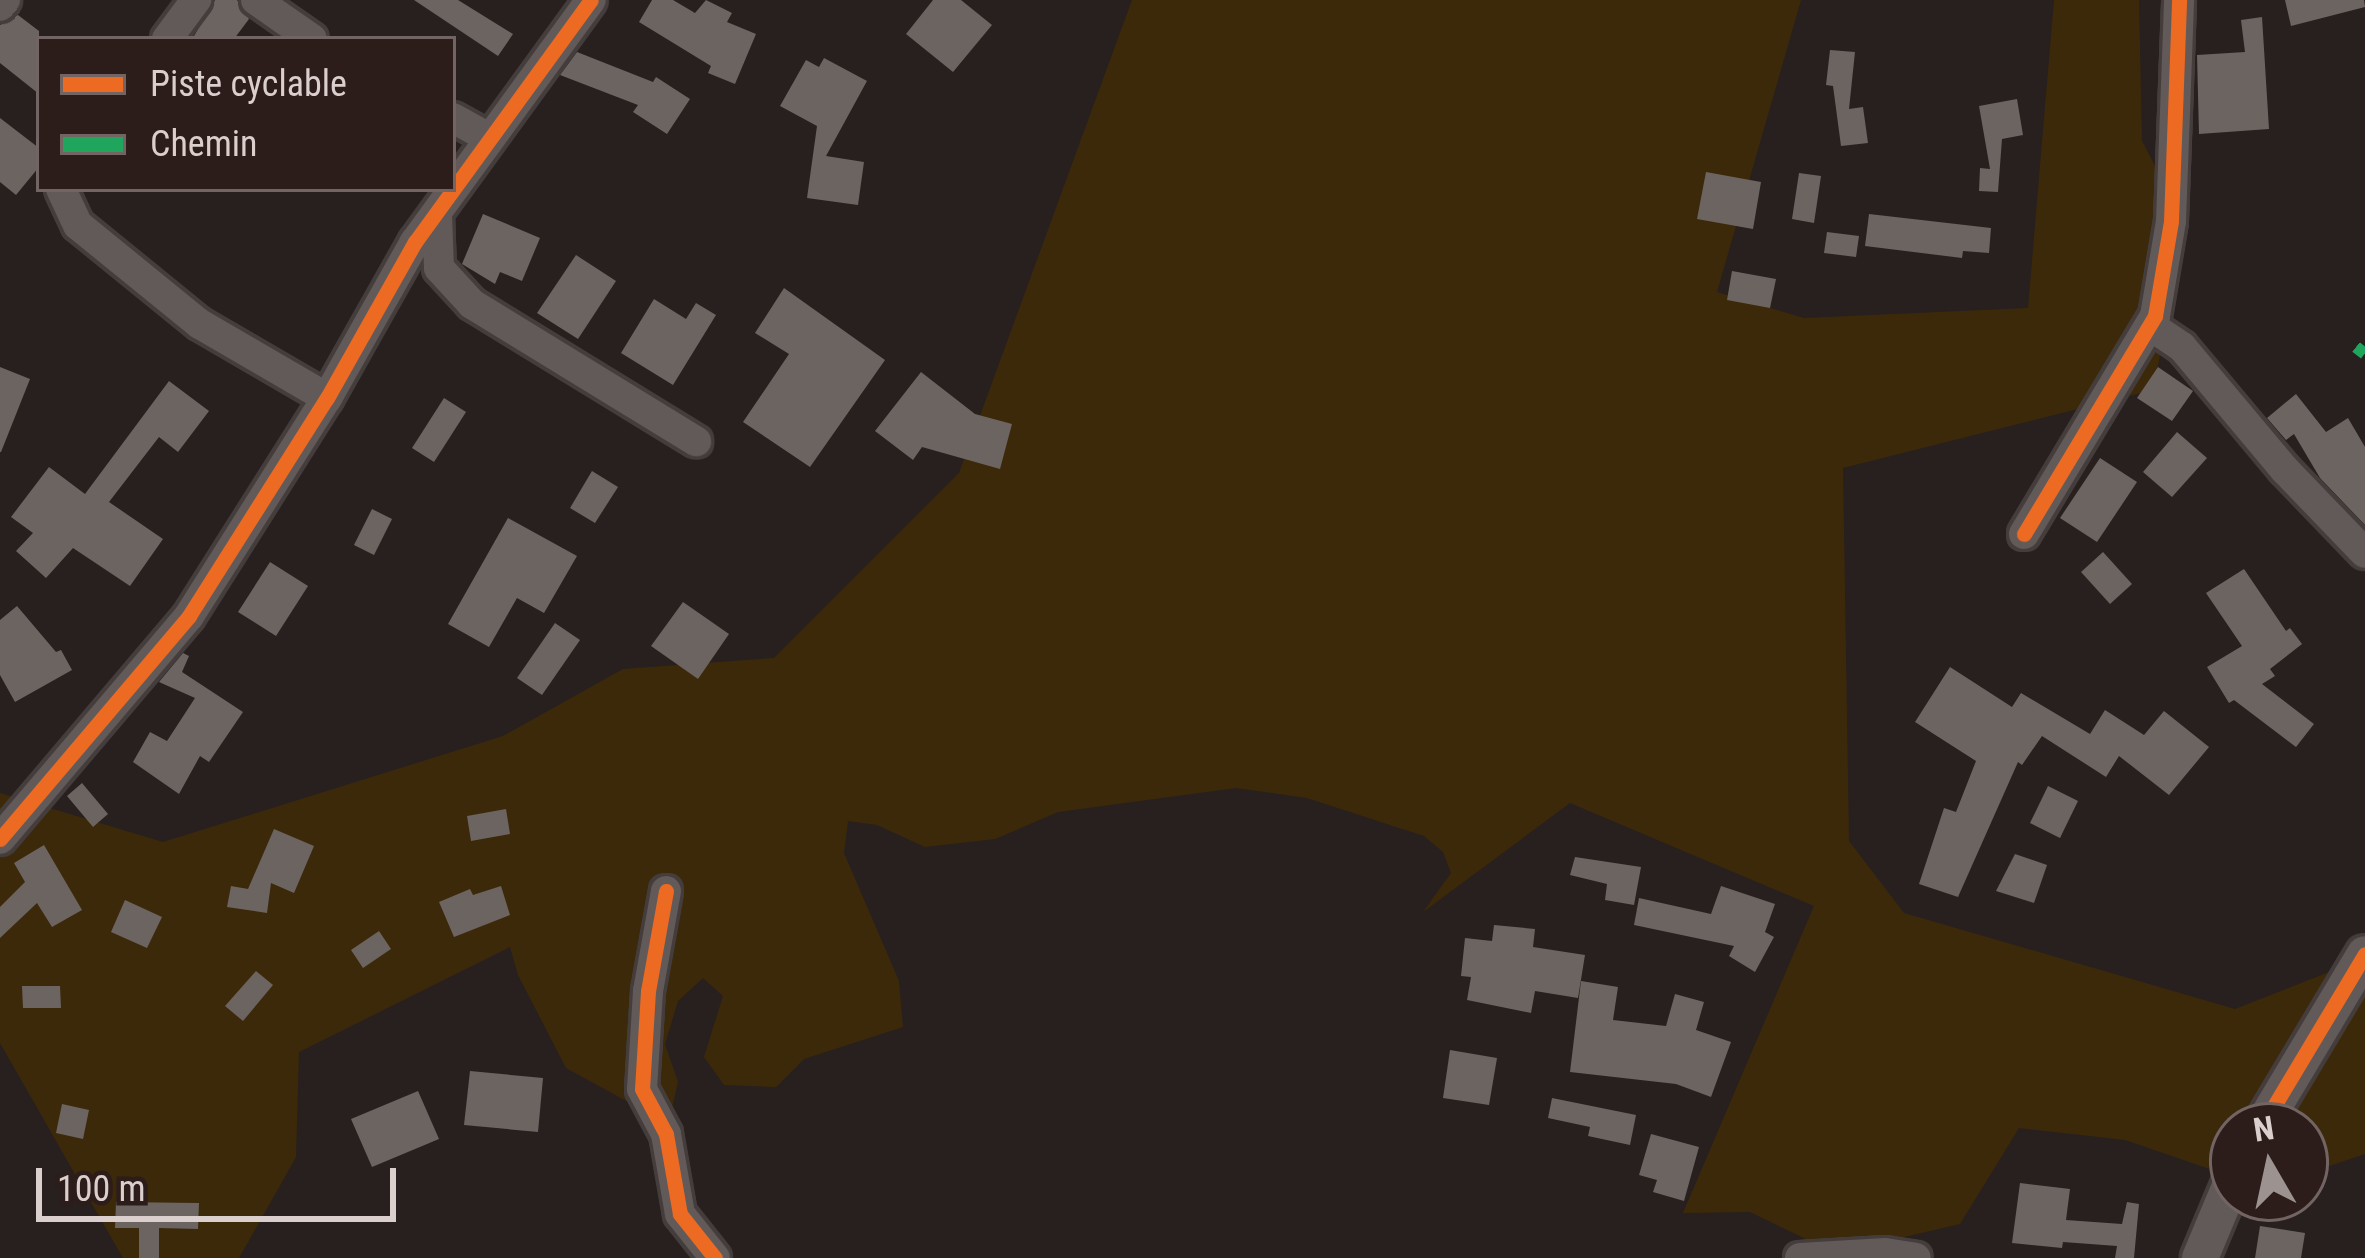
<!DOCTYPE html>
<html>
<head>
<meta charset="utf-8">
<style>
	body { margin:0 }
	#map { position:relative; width:2365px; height:1258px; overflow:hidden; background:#28201e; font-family:"Roboto Condensed",sans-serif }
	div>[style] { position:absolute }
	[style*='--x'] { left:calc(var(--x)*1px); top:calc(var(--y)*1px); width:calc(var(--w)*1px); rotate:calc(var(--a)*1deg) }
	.green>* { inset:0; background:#3c290a }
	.building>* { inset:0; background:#6c6461 }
	.roads { filter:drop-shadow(3px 0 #443d3c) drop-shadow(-3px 0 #443d3c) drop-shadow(0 3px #443d3c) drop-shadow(0 -3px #443d3c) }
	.minor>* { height:30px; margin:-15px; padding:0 15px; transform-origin:15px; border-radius:15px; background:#615a58 }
	.tertiary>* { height:36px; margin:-18px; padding:0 18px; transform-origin:18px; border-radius:18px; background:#615a58 }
	.quiet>* { height:12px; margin-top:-6px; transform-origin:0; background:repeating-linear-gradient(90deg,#20a55d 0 24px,transparent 0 36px) }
	.cycleway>* { height:15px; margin:-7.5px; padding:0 7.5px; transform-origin:7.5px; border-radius:7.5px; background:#ed6a23 }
	span { translate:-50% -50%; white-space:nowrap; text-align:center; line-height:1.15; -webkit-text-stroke:12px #2c1c1a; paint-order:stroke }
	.legend { position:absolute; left:36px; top:36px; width:420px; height:156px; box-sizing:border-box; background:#2c1c1a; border:3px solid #726462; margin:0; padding:15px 21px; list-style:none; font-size:36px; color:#dacfcd }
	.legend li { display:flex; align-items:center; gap:24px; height:60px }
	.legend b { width:60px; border:3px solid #726462 }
	.north { position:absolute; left:2209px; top:1102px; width:120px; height:120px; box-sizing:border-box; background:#2c1c1a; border:3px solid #726462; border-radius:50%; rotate:351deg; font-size:33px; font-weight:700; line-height:48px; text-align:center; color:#dacfcd }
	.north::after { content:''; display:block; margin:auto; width:42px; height:54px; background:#9c9290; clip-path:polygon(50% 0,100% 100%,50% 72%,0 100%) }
	.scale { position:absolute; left:36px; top:1168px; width:360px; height:54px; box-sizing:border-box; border:6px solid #dacfcd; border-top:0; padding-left:15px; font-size:36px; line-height:42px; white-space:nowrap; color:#dacfcd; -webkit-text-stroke:9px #2c1c1a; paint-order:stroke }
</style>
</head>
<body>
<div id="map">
	<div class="green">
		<div style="clip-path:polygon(1132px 0,1801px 0,1717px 292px,1804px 318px,2028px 308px,2054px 0,2139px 0,2142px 141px,2186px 225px,2153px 390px,1843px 468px,1849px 841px,1904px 913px,2235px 1009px,2365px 958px,2365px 1154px,2305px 1174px,2305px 1126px,2233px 1126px,2233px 1177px,2125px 1140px,2019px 1128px,1960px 1224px,1835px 1253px,1750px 1212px,1683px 1213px,1814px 906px,1570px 803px,1423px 912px,1451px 873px,1443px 852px,1424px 836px,1307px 798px,1236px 788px,1058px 812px,995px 839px,925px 847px,877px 825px,848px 821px,844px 853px,899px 981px,903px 1027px,804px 1059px,776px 1087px,724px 1085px,704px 1057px,723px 996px,703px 978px,678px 1001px,665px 1044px,678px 1082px,666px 1134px,654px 1116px,566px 1068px,518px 975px,510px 947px,299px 1052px,296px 1157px,239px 1258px,123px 1258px,0 1043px,0 793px,163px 842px,503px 736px,623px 669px,774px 658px,959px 473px)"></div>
	</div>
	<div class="building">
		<div style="clip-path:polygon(215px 0,237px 0,249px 19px,234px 39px,194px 36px)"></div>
		<div style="clip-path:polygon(414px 0,458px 0,513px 34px,498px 56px)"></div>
		<div style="clip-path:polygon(652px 0,673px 0,695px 13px,706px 0,732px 13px,727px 22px,756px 34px,735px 84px,708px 73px,711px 66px,639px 22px)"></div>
		<div style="clip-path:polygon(933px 0,961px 0,992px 25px,953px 72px,906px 34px)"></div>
		<div style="clip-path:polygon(2285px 0,2364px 0,2365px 7px,2291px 26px)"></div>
		<div style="clip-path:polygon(18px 15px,39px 31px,39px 94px,0 63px,0 25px)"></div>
		<div style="clip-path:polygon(2262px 17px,2269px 129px,2199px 134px,2197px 55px,2245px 52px,2241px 20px)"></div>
		<div style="clip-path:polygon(1830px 50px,1855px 52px,1849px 109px,1863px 107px,1868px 143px,1841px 146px,1833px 86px,1826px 85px)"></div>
		<div style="clip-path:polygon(577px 52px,653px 82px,656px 77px,690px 99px,667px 134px,633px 112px,638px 105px,560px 75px)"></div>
		<div style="clip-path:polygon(824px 58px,867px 81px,826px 156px,864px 162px,858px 205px,807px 198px,817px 126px,780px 106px,806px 60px,819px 67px)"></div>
		<div style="clip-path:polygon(2017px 99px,2023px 135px,2002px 139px,1998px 192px,1979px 191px,1980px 168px,1990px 169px,1979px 106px)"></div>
		<div style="clip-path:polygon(0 118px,39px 148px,39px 167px,16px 195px,0 182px)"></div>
		<div style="clip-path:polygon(1706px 172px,1761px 182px,1753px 229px,1697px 219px)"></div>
		<div style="clip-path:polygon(1799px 173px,1821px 176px,1814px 223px,1792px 219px)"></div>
		<div style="clip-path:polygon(483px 214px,540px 238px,522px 281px,500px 272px,495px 284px,462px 264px)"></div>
		<div style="clip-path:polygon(1869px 214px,1991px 228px,1989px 253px,1963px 251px,1962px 258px,1865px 246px)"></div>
		<div style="clip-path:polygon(1827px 232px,1859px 236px,1856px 257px,1824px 253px)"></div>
		<div style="clip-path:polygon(576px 255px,616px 281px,578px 339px,537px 313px)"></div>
		<div style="clip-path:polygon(1732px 271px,1776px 279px,1770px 308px,1727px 300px)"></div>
		<div style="clip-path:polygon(784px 288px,885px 360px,810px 467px,743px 422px,789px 354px,755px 333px)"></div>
		<div style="clip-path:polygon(654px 299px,686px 319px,696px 303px,716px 315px,673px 385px,621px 353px)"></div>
		<div style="clip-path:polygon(0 367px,30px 379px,1px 452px,0 452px)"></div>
		<div style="clip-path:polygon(2158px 367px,2193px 391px,2172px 421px,2137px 398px)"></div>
		<div style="clip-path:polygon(921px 372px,975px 414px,1012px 424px,1000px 469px,922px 447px,913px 460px,875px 431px)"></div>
		<div style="clip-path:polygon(169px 381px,209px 411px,178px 452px,159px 437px,109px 502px,163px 539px,130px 586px,73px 548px,46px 578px,16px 551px,33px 533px,11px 517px,49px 467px,85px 494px)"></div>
		<div style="clip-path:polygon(2296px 394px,2326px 432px,2348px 418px,2365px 447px,2365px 525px,2320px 478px,2294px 434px,2286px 440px,2267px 418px)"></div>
		<div style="clip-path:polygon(444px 398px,466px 412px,434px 462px,412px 448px)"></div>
		<div style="clip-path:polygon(2177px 432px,2207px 458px,2172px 497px,2143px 472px)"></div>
		<div style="clip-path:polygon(2100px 458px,2137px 482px,2097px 542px,2060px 518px)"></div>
		<div style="clip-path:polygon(592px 471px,618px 487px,595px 523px,570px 508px)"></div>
		<div style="clip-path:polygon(372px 509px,392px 519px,374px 555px,354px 545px)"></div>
		<div style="clip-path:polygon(508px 518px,577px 556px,544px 613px,517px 598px,489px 647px,448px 624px)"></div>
		<div style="clip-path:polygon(2103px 552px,2132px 584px,2110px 604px,2081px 572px)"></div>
		<div style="clip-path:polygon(270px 562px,308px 586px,276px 636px,238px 612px)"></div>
		<div style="clip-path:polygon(2244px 569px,2286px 631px,2290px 628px,2302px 644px,2270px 669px,2275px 676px,2262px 684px,2314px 724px,2296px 747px,2234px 700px,2229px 703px,2207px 667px,2242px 646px,2206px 593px)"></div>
		<div style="clip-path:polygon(683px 602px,729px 634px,698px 679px,651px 646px)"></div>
		<div style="clip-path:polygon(17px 606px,56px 652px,61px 650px,72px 670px,15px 702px,0 675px,0 620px)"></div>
		<div style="clip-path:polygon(555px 623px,580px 640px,542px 695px,517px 678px)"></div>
		<div style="clip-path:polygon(183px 653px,189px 656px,182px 672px,243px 712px,209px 762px,200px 756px,179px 794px,133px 762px,150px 732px,167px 741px,195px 698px,159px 682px)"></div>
		<div style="clip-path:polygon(1950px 667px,2012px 707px,2021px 693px,2090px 734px,2105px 710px,2144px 735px,2164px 711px,2209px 747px,2169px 795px,2119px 756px,2106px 777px,2042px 736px,2022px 765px,2018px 762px,1958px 897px,1919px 884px,1944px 808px,1956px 812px,1976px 761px,1915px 722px)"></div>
		<div style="clip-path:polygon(82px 783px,108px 814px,93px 827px,67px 796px)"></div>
		<div style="clip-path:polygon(2048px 786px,2078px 801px,2060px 838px,2030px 823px)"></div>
		<div style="clip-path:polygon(506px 809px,510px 834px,471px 841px,467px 816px)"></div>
		<div style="clip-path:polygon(274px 829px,314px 846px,294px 893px,271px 883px,267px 913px,227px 907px,231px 886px,248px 889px)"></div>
		<div style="clip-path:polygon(44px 845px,82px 910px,52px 927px,37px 903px,0 938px,0 907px,25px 882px,14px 863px)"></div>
		<div style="clip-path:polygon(2015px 854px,2047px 865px,2034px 903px,1996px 891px)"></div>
		<div style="clip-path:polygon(1575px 857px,1641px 867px,1634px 905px,1605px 900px,1607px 884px,1570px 875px)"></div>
		<div style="clip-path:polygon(501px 886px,510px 915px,454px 937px,439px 902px,470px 889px,473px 895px)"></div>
		<div style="clip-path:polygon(1721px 886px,1775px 904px,1765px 932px,1774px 937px,1755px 972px,1729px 956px,1734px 946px,1634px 925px,1639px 898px,1711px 914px)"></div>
		<div style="clip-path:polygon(125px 900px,162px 917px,147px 948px,111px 932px)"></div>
		<div style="clip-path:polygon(1494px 925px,1535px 929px,1533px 947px,1585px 955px,1578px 998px,1535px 991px,1531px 1013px,1467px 1000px,1471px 977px,1461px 976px,1465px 938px,1492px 941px)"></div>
		<div style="clip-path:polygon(379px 931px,391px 949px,363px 968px,351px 950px)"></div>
		<div style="clip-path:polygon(256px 971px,273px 985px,243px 1021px,225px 1006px)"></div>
		<div style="clip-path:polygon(1581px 981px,1618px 987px,1613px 1020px,1666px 1026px,1675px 994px,1704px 1002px,1696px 1030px,1731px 1042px,1711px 1097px,1676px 1084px,1570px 1072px)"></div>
		<div style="clip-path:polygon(22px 986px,60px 986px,61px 1008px,23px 1008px)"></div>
		<div style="clip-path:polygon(1450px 1050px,1497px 1058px,1489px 1105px,1443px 1098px)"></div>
		<div style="clip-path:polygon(470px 1071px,543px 1078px,538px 1132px,464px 1125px)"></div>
		<div style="clip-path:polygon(418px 1091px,439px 1139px,372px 1167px,351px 1119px)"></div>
		<div style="clip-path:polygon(1552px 1098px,1636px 1115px,1630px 1145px,1588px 1136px,1590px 1127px,1548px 1118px)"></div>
		<div style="clip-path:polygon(62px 1104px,89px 1110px,83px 1139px,56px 1133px)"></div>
		<div style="clip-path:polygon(1651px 1134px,1699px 1147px,1684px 1201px,1653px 1192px,1657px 1180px,1639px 1175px)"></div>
		<div style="clip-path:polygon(2020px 1183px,2070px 1189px,2066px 1220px,2122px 1224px,2127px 1202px,2139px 1204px,2134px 1258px,2115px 1258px,2117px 1246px,2063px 1242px,2062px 1248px,2012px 1243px)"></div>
		<div style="clip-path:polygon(116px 1202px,199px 1203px,198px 1229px,159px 1228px,159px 1258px,139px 1258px,139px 1228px,115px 1228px)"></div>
		<div style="clip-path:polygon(2260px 1226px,2305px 1233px,2301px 1258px,2255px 1258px)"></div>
	</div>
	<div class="roads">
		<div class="minor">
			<div style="--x:256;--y:0;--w:68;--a:34.9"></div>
			<div style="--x:0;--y:6;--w:8;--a:-50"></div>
			<div style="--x:167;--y:39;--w:49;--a:-53.4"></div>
			<div style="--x:453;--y:118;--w:41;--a:29.1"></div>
			<div style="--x:61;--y:189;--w:40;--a:65"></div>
			<div style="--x:78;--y:225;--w:157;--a:39.1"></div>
			<div style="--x:200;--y:324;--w:147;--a:30.2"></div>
			<div style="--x:437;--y:214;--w:54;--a:87.9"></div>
			<div style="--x:439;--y:268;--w:49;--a:47.5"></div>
			<div style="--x:472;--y:304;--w:263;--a:31.5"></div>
			<div style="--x:2151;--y:326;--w:37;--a:34"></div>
			<div style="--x:2182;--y:347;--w:160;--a:50.1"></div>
			<div style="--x:2285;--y:470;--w:115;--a:46.1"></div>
			<div style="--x:2024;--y:534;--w:254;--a:-59"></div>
			<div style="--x:2155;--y:316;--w:96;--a:-80.4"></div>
			<div style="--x:2171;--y:221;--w:221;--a:-87.9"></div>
			<div style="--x:0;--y:839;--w:292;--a:-49.7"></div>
			<div style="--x:189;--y:616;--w:258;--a:-57.7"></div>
			<div style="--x:327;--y:398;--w:179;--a:-60.6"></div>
			<div style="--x:415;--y:242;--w:299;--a:-54"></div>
			<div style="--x:666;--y:891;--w:102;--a:100.2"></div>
			<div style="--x:648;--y:991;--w:98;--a:93.5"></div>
			<div style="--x:642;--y:1089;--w:51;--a:61.9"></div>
			<div style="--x:666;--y:1134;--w:81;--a:80.1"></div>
			<div style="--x:680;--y:1214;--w:56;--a:51.5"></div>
			<div style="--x:1800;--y:1258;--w:85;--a:-3.4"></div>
			<div style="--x:1885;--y:1253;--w:31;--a:9"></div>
		</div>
		<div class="tertiary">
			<div style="--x:2262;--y:1126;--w:200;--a:-59.1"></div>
			<div style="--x:2200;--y:1258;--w:86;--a:-67.3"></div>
		</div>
	</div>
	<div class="quiet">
		<div style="--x:2356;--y:347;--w:11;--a:38"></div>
	</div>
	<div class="cycleway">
		<div style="--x:2024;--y:534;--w:254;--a:-59"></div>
		<div style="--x:2155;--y:316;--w:96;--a:-80.4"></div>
		<div style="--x:2171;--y:221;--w:221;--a:-87.9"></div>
		<div style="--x:0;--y:839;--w:292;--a:-49.7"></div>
		<div style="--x:189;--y:616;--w:258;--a:-57.7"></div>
		<div style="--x:327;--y:398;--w:179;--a:-60.6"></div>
		<div style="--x:415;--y:242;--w:299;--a:-54"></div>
		<div style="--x:666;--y:891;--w:102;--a:100.2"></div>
		<div style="--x:648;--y:991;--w:98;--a:93.5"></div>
		<div style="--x:642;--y:1089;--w:51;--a:61.9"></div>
		<div style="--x:666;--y:1134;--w:81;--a:80.1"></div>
		<div style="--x:680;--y:1214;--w:56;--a:51.5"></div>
		<div style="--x:2262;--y:1126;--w:200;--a:-59.1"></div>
	</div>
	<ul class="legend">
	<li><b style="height:15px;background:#ed6a23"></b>Piste cyclable</li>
	<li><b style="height:15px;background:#20a55d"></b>Chemin</li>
	</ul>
	<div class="north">N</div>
	<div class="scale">100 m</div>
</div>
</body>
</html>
